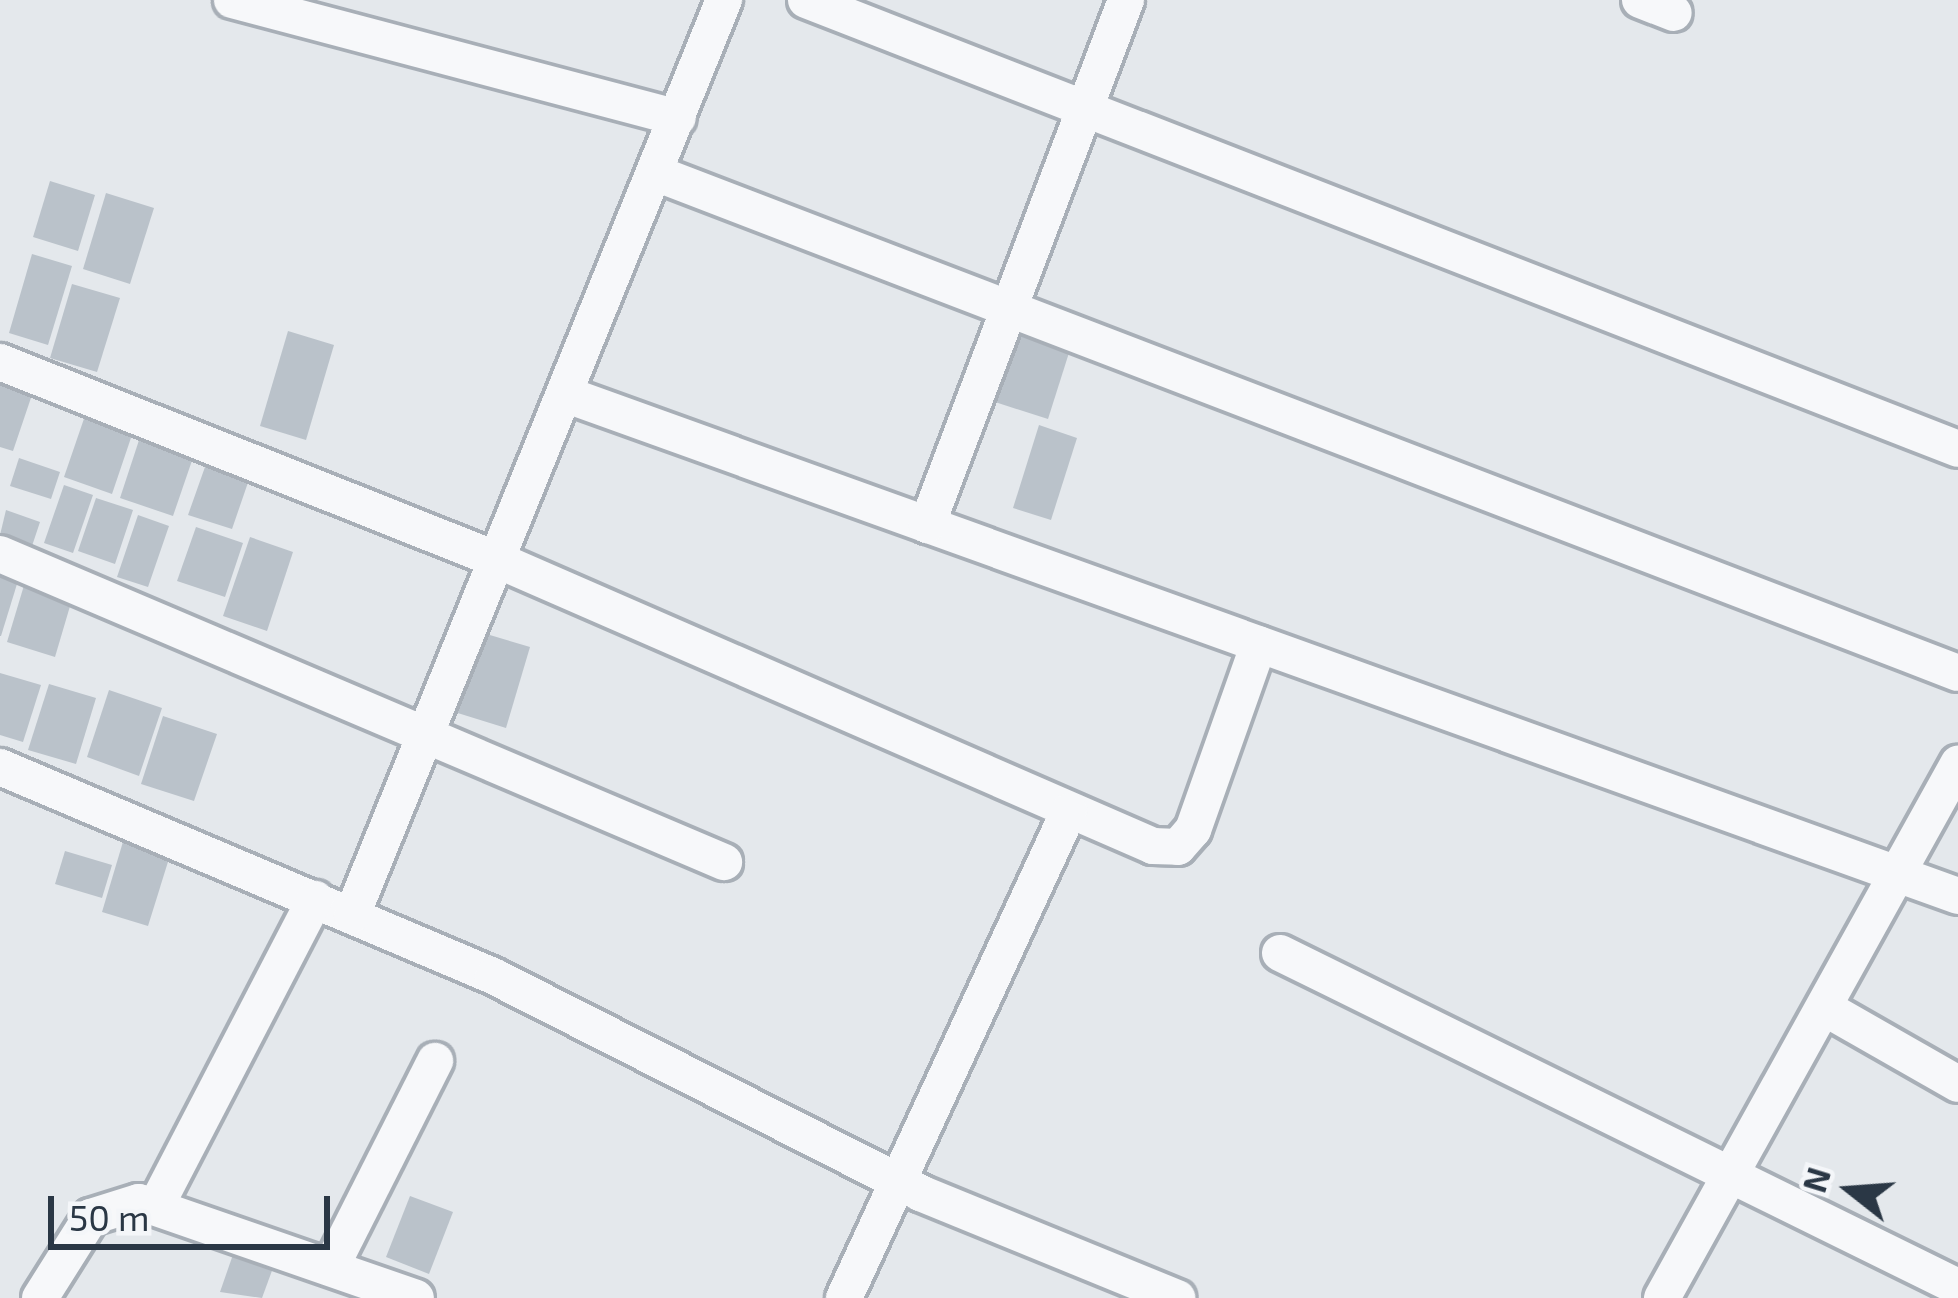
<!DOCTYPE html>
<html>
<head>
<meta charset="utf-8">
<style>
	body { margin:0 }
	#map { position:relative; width:1958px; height:1298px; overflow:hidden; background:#e4e8ec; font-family:"Exo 2",sans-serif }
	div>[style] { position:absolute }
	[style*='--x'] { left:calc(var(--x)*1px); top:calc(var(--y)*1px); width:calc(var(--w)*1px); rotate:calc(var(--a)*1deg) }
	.building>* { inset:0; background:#bac2ca }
	.roads { filter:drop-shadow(3px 0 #a8afb7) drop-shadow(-3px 0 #a8afb7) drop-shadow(0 3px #a8afb7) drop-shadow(0 -3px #a8afb7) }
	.minor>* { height:36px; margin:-18px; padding:0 18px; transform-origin:18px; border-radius:18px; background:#f7f8fa }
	span { translate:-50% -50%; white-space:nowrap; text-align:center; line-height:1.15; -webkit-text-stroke:12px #f4f6f9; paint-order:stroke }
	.north { position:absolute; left:1790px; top:1130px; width:120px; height:120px; -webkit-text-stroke:9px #f4f6f9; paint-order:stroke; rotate:287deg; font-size:33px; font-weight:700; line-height:48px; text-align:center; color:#2a3745 }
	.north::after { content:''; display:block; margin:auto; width:42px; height:54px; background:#2a3745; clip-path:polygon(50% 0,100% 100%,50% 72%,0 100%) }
	.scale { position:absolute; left:48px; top:1196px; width:282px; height:54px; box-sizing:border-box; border:6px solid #2a3745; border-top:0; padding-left:15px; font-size:36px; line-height:42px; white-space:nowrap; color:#2a3745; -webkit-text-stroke:9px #f4f6f9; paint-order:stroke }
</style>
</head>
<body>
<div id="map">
	<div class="building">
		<div style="clip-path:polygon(50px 181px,95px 195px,78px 251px,33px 237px)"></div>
		<div style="clip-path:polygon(106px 193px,154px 208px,130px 284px,83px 269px)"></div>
		<div style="clip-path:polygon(32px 254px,72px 266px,48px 345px,9px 333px)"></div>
		<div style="clip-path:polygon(72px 284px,120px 298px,97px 372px,50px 358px)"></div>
		<div style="clip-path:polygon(1022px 321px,1074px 337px,1048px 419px,995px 402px)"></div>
		<div style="clip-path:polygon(288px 331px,334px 345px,306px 440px,260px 426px)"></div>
		<div style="clip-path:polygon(0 371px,36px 383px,13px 451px,0 447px)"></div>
		<div style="clip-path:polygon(88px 407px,136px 423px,112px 494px,64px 477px)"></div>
		<div style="clip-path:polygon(1039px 425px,1077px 438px,1051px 520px,1013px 508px)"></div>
		<div style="clip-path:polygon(143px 428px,197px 446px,173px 516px,120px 498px)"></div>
		<div style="clip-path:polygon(211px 450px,254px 465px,232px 529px,188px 515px)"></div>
		<div style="clip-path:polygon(19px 458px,60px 472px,51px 499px,10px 486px)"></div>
		<div style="clip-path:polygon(64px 485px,93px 495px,73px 553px,44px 543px)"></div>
		<div style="clip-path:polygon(96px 498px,133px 510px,115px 564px,78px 551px)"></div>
		<div style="clip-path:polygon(6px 510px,40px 522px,32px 546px,0 535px)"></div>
		<div style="clip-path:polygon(138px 515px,169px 526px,148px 587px,117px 577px)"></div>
		<div style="clip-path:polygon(196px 527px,243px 543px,225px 597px,177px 581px)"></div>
		<div style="clip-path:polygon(250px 537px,293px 552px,267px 631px,223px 616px)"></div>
		<div style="clip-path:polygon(0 565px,21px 571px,1px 636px,0 636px)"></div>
		<div style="clip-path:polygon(25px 582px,73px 596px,55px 657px,7px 642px)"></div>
		<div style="clip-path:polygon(473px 630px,530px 647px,506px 728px,448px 710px)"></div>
		<div style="clip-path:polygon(0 673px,41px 685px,23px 742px,0 735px)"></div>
		<div style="clip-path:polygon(49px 684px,96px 698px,76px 764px,28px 750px)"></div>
		<div style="clip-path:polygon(109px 690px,162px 708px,139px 776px,87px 757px)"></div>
		<div style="clip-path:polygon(163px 716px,217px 734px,194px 801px,141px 784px)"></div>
		<div style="clip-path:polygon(125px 835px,172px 849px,148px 926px,102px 912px)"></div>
		<div style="clip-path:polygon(65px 851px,112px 865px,102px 898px,55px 884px)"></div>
		<div style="clip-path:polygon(410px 1196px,453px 1212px,429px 1274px,386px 1257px)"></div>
		<div style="clip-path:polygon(237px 1243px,277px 1257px,262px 1298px,220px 1292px)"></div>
	</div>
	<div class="roads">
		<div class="minor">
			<div style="--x:232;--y:0;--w:461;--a:14.8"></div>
			<div style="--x:806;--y:0;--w:1236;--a:21.29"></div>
			<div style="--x:1640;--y:0;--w:36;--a:21"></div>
			<div style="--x:658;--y:174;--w:1392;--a:21"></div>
			<div style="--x:0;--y:362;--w:533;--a:21.7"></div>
			<div style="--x:495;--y:559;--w:718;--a:23.57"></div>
			<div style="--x:1153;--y:846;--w:25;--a:2"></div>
			<div style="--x:1178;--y:847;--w:23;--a:-49"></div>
			<div style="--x:1193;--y:830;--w:197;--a:-70.5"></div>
			<div style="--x:570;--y:396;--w:1475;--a:19.81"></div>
			<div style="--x:927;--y:525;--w:561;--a:-69.24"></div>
			<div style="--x:0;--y:554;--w:787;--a:23.05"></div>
			<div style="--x:0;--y:767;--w:535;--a:22.97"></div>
			<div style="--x:493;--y:976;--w:479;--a:26.9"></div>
			<div style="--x:920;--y:1193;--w:278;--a:22.2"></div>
			<div style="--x:352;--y:915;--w:988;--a:-67.88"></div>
			<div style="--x:1280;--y:953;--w:756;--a:26.23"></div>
			<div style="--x:1825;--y:1008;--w:153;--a:29.7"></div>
			<div style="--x:156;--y:1206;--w:346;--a:-62.6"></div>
			<div style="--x:331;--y:1267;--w:231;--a:-63.2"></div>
			<div style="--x:40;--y:1298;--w:96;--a:-57.8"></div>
			<div style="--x:91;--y:1217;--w:50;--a:-17.4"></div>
			<div style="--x:139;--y:1202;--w:293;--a:19.1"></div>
			<div style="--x:844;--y:1298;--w:536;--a:-65.2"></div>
			<div style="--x:1662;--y:1298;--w:611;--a:-61"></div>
		</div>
	</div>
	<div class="north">N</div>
	<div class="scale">50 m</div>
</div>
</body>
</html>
